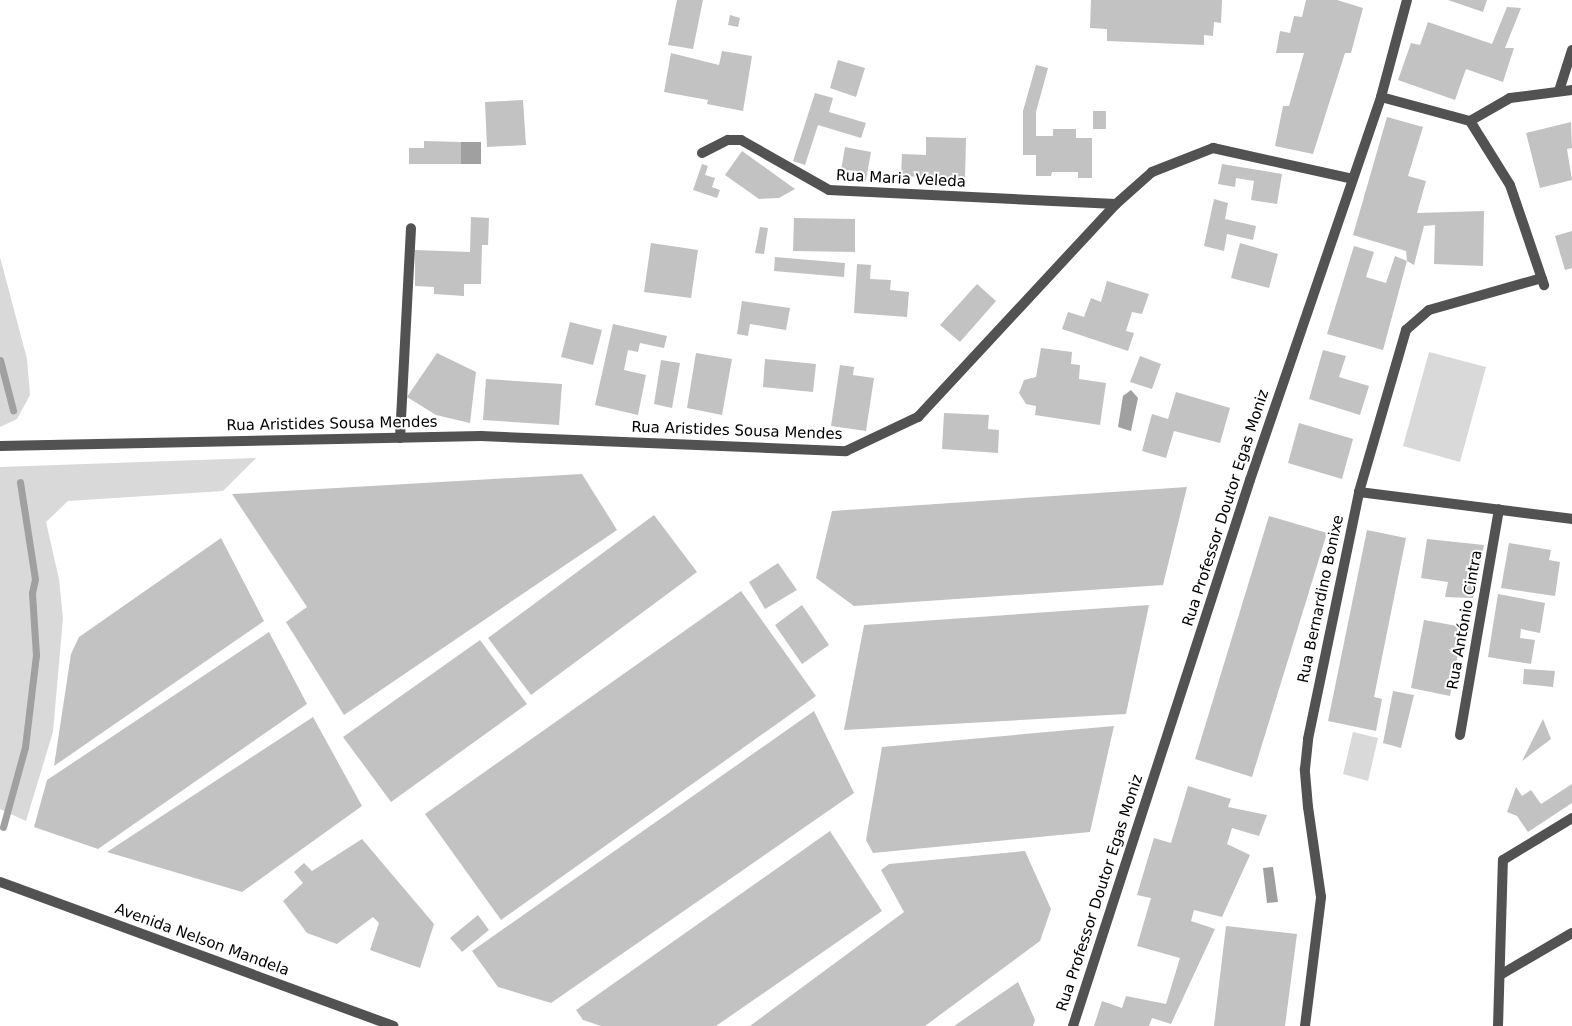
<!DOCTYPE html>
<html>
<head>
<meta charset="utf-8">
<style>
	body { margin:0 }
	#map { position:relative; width:1572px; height:1026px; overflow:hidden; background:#fff; font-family:"DejaVu Sans",sans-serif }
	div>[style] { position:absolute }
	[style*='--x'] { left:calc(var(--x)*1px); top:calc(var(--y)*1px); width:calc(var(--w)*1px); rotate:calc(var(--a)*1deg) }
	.green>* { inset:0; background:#d9d9d9 }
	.water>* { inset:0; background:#a0a0a0 }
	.stream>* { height:7px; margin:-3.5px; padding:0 3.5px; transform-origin:3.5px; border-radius:3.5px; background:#a0a0a0 }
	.building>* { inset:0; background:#c2c2c2 }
	.minor>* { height:10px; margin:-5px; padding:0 5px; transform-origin:5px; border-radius:5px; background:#525252 }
	.tertiary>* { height:10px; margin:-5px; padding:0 5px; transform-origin:5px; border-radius:5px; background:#525252 }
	span { translate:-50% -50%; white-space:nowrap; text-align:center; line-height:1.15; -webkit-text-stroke:4px #fff; paint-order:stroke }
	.street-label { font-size:15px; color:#000 }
</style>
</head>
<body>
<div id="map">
	<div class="green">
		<div style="clip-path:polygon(0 257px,27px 359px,30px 395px,17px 419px,0 427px)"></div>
		<div style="clip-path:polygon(1429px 352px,1486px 367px,1460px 462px,1403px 446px)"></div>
		<div style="clip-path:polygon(256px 458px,223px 491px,68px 501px,46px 522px,59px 579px,63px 618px,53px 732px,26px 821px,0 809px,0 467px)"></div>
		<div style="clip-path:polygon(1353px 732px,1378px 738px,1368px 781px,1343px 774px)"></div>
	</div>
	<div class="water">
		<div style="clip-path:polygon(461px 142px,481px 142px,481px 164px,461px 164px)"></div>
		<div style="clip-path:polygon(1131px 390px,1138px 398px,1131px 431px,1118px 427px,1123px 396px)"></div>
		<div style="clip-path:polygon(1273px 867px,1278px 902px,1267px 903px,1263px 868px)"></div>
	</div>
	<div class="stream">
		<div style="--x:0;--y:360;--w:52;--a:75.4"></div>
		<div style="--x:3;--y:827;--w:83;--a:-74.6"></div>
		<div style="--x:25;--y:747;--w:93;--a:-83.2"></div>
		<div style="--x:36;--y:655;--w:62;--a:-93.7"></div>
		<div style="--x:32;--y:593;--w:14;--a:-78"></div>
		<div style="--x:35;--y:579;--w:98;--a:-98.8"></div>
	</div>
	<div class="building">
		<div style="clip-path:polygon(677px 0,703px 0,693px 49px,668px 45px)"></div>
		<div style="clip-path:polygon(1091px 0,1222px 0,1221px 23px,1214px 22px,1213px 36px,1204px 35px,1204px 45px,1107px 41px,1107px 29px,1090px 28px)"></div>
		<div style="clip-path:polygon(1306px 0,1337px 0,1363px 8px,1351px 53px,1345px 53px,1313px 154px,1275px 146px,1283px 106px,1289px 106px,1304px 53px,1276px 53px,1280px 31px,1290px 33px,1294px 16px,1302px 17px)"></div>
		<div style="clip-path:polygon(1448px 0,1487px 0,1483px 12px)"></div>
		<div style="clip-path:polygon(1507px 7px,1521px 8px,1505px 48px,1514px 48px,1503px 82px,1466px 69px,1455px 100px,1398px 80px,1411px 43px,1420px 45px,1428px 22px,1492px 44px)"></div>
		<div style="clip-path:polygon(730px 15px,740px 18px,738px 27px,728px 25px)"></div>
		<div style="clip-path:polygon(722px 51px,752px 56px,743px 111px,707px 104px,708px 100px,664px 92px,671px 53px,719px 65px)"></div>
		<div style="clip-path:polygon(838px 60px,865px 68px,856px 97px,830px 88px)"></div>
		<div style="clip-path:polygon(1036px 65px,1048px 68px,1036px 112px,1036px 136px,1053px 136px,1053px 129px,1076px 129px,1076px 138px,1092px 138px,1092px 178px,1078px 178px,1078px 172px,1052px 172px,1051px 176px,1036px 176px,1036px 155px,1023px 155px,1023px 111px)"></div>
		<div style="clip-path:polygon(815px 93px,833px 98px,829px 112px,866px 123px,861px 138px,818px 125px,805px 165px,793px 161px)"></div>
		<div style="clip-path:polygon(523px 100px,526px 145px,487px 147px,485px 102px)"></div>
		<div style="clip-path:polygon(1093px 111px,1106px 111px,1106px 129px,1093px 129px)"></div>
		<div style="clip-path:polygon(1387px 117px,1423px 127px,1408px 176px,1426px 181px,1417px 213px,1484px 211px,1483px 266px,1434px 264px,1435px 225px,1424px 226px,1414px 265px,1407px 261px,1383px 350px,1327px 334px,1354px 246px,1374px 252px,1366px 277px,1386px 283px,1395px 256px,1407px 261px,1406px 251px,1353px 235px)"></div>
		<div style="clip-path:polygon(1571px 122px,1572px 148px,1567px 149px,1572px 180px,1540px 188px,1526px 133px)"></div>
		<div style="clip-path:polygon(926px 137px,966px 138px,965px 179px,901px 176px,902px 154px,926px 155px)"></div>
		<div style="clip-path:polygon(424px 141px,461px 142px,461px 164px,409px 164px,409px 148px,424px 148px)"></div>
		<div style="clip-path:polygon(845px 147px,871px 152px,866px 180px,840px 176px)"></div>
		<div style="clip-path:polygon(742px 151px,795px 189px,779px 198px,759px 199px,725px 175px)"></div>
		<div style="clip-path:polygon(702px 164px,708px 166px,705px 175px,715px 178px,712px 187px,720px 190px,717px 198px,693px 190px)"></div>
		<div style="clip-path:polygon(1222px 164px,1282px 174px,1277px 204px,1251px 200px,1254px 181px,1236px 178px,1235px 187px,1218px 184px)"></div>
		<div style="clip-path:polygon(1214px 199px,1228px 203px,1225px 219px,1256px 226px,1253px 240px,1227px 234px,1224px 251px,1204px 246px)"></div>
		<div style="clip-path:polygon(471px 217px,489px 218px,488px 245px,482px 245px,481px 284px,464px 284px,464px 296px,434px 294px,434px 287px,415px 286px,415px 250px,470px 252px)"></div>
		<div style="clip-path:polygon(794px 218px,855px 219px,855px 252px,793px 251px)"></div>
		<div style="clip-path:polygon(760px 227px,768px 228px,764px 254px,755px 253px)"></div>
		<div style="clip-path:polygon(1572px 231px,1572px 268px,1565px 270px,1555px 236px)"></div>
		<div style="clip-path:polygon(651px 243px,698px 250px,691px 298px,644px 292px)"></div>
		<div style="clip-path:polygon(1240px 243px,1278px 254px,1269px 288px,1231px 278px)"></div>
		<div style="clip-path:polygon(775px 257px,845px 263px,844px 277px,774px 271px)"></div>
		<div style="clip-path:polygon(857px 264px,871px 265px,870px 279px,891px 280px,890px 290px,909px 292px,907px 317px,854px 313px)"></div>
		<div style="clip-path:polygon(1107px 281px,1149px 294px,1142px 314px,1132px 312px,1126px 331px,1134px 333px,1128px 351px,1062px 329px,1068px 312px,1084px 317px,1091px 298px,1101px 302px)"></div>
		<div style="clip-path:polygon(977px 284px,996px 301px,960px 342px,940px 325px)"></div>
		<div style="clip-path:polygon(742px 301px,790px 308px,786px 330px,750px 324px,748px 336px,737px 334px)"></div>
		<div style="clip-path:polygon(570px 322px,602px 330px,593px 365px,561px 357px)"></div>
		<div style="clip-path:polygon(613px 324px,667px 336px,664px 348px,640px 343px,638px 352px,628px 350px,624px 370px,646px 375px,638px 415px,595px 405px)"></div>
		<div style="clip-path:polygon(1041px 348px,1072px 352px,1071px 364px,1080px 365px,1079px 379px,1106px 383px,1100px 425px,1035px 415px,1036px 406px,1026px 404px,1019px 393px,1024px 380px,1036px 377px)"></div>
		<div style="clip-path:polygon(1323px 350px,1346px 356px,1339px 377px,1369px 386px,1360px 415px,1309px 399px)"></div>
		<div style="clip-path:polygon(437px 353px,476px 372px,470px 423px,436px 415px,407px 397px)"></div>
		<div style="clip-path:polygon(696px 353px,732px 359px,722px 415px,687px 408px)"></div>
		<div style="clip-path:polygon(1140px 356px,1161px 364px,1152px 389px,1130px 382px)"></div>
		<div style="clip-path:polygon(765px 359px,816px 364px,813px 392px,763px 387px)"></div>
		<div style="clip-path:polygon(661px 360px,680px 363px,672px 408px,654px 404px)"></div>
		<div style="clip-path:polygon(840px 365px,854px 367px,853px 375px,874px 378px,866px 431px,831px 426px)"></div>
		<div style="clip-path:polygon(486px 379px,562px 384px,559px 425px,483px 420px)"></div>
		<div style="clip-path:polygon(1176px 392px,1230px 408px,1220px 443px,1174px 431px,1166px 458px,1142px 451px,1152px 414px,1168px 419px)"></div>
		<div style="clip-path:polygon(944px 413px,989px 415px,988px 429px,999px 430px,998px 453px,942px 449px)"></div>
		<div style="clip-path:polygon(1299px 423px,1353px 439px,1342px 479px,1288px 463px)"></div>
		<div style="clip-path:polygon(582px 474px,617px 530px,344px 715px,286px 622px,307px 607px,232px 494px)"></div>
		<div style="clip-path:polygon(1187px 487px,1163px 585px,854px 606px,816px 578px,832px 511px)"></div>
		<div style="clip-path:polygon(654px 515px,697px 572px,531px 695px,488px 638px)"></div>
		<div style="clip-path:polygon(1269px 516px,1327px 533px,1252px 777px,1195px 759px)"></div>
		<div style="clip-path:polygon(1367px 530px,1406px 538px,1374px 697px,1382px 699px,1376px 731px,1328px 721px)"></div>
		<div style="clip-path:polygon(221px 538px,264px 621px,54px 766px,71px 654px,79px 637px)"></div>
		<div style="clip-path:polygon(1427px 539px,1484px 545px,1473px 598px,1445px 597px,1448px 582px,1421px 578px)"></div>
		<div style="clip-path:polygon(1509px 543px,1551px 550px,1549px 560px,1560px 562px,1555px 596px,1501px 588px)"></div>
		<div style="clip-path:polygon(778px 563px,797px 590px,765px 609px,749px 582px)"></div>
		<div style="clip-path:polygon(741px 591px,816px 696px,501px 920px,425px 814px)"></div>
		<div style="clip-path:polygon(1498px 594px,1545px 603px,1540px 633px,1521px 629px,1520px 638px,1535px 640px,1531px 664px,1488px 657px)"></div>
		<div style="clip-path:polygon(802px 605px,829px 645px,802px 664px,775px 625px)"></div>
		<div style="clip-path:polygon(1149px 605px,1126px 714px,844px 730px,864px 625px)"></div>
		<div style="clip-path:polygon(1424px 620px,1463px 627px,1450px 696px,1411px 688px)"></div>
		<div style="clip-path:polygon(269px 632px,307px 704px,98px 849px,34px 827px,47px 780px)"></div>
		<div style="clip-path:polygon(480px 640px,527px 704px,391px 802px,343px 737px)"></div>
		<div style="clip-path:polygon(1524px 669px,1555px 671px,1553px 687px,1523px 684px)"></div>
		<div style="clip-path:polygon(1393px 691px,1414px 695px,1401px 748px,1383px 743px)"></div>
		<div style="clip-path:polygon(814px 711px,854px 793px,551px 1003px,498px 987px,472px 951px)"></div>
		<div style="clip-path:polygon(313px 717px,362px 806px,242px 892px,107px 852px)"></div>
		<div style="clip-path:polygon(1543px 719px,1551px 739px,1522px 761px)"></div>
		<div style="clip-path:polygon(1114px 726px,1090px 832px,873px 853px,866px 840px,882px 747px)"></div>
		<div style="clip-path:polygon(1572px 784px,1572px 803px,1528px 832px,1517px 816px,1507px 812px,1516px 787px,1522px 796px,1531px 790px,1541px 804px)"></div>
		<div style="clip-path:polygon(1188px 786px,1231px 799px,1228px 807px,1267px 815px,1259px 836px,1232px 828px,1227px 844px,1250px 855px,1222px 917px,1194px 910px,1191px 921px,1215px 929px,1171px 1024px,1152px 1018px,1149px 1026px,1094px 1026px,1102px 1001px,1122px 1008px,1126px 996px,1166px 1004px,1180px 958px,1137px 946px,1151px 898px,1137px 895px,1154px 838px,1171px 843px)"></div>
		<div style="clip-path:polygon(830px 831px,882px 911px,716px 1026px,601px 1026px,583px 1020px,576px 1010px)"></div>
		<div style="clip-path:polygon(362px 839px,434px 924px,420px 968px,370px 950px,379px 923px,373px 917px,337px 944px,307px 933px,283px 901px,303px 883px,294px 872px,304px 863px,312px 871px)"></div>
		<div style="clip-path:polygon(1025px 851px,1051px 909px,1040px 941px,925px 1026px,750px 1026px,904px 912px,881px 870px,889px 864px)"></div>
		<div style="clip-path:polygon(478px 915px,489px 930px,462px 952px,450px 938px)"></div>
		<div style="clip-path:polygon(1226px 926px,1297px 934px,1285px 1026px,1214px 1026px)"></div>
		<div style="clip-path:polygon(1018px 982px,1035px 1020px,1033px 1026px,954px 1026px)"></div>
	</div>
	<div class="minor">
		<div style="--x:1559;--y:91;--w:43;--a:-72.4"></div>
		<div style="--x:1381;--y:97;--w:92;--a:15.1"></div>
		<div style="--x:1470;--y:121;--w:46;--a:-29.9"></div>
		<div style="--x:1510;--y:98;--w:63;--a:-7.4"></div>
		<div style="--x:1470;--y:121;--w:75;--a:58"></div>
		<div style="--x:1510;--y:185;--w:106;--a:71.2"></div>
		<div style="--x:702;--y:153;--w:29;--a:-27"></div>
		<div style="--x:728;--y:140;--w:13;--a:0"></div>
		<div style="--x:741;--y:140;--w:101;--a:29.6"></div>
		<div style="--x:829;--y:190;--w:287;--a:2.8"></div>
		<div style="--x:400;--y:438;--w:210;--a:-87"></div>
		<div style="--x:0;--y:446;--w:481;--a:-1.2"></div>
		<div style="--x:481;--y:436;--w:365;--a:2.4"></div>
		<div style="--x:846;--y:451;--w:80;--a:-25.3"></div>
		<div style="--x:918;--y:417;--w:291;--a:-47.1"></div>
		<div style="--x:1116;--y:204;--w:48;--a:-41.6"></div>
		<div style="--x:1152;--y:172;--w:66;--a:-21.5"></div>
		<div style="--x:1213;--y:148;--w:143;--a:12.5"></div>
		<div style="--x:1359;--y:492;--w:215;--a:7.2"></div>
		<div style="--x:1460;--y:735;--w:229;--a:-80.2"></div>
		<div style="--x:1500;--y:975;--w:83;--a:-30.3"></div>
		<div style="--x:1073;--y:1026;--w:574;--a:-72.04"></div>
		<div style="--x:1250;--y:480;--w:405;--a:-71.1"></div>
		<div style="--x:1381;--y:97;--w:100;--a:-75"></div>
		<div style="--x:1305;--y:1026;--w:130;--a:-82.9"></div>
		<div style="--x:1321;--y:897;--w:91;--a:-98.2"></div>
		<div style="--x:1308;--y:807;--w:38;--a:-95"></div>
		<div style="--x:1305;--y:769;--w:30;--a:-84"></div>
		<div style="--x:1308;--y:739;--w:252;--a:-78.3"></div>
		<div style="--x:1359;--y:492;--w:169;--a:-73.8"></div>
		<div style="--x:1406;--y:330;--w:30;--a:-41"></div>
		<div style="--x:1429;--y:310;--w:117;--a:-15.8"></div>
		<div style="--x:1498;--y:1026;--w:166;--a:-88.3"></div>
		<div style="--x:1503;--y:860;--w:81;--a:-31.3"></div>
	</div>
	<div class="tertiary">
		<div style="--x:0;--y:882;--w:419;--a:20.1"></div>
	</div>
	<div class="street-label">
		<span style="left:901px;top:179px;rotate:3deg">Rua Maria Veleda</span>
		<span style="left:332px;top:424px;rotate:-1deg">Rua Aristides Sousa Mendes</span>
		<span style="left:737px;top:431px;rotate:2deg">Rua Aristides Sousa Mendes</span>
		<span style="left:1226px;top:508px;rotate:-72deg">Rua Professor Doutor Egas Moniz</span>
		<span style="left:1321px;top:599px;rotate:-78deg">Rua Bernardino Bonixe</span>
		<span style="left:1465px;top:620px;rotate:-80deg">Rua António Cintra</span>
		<span style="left:1100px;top:893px;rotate:-72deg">Rua Professor Doutor Egas Moniz</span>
		<span style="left:202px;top:940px;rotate:20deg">Avenida Nelson Mandela</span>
	</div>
</div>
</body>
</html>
